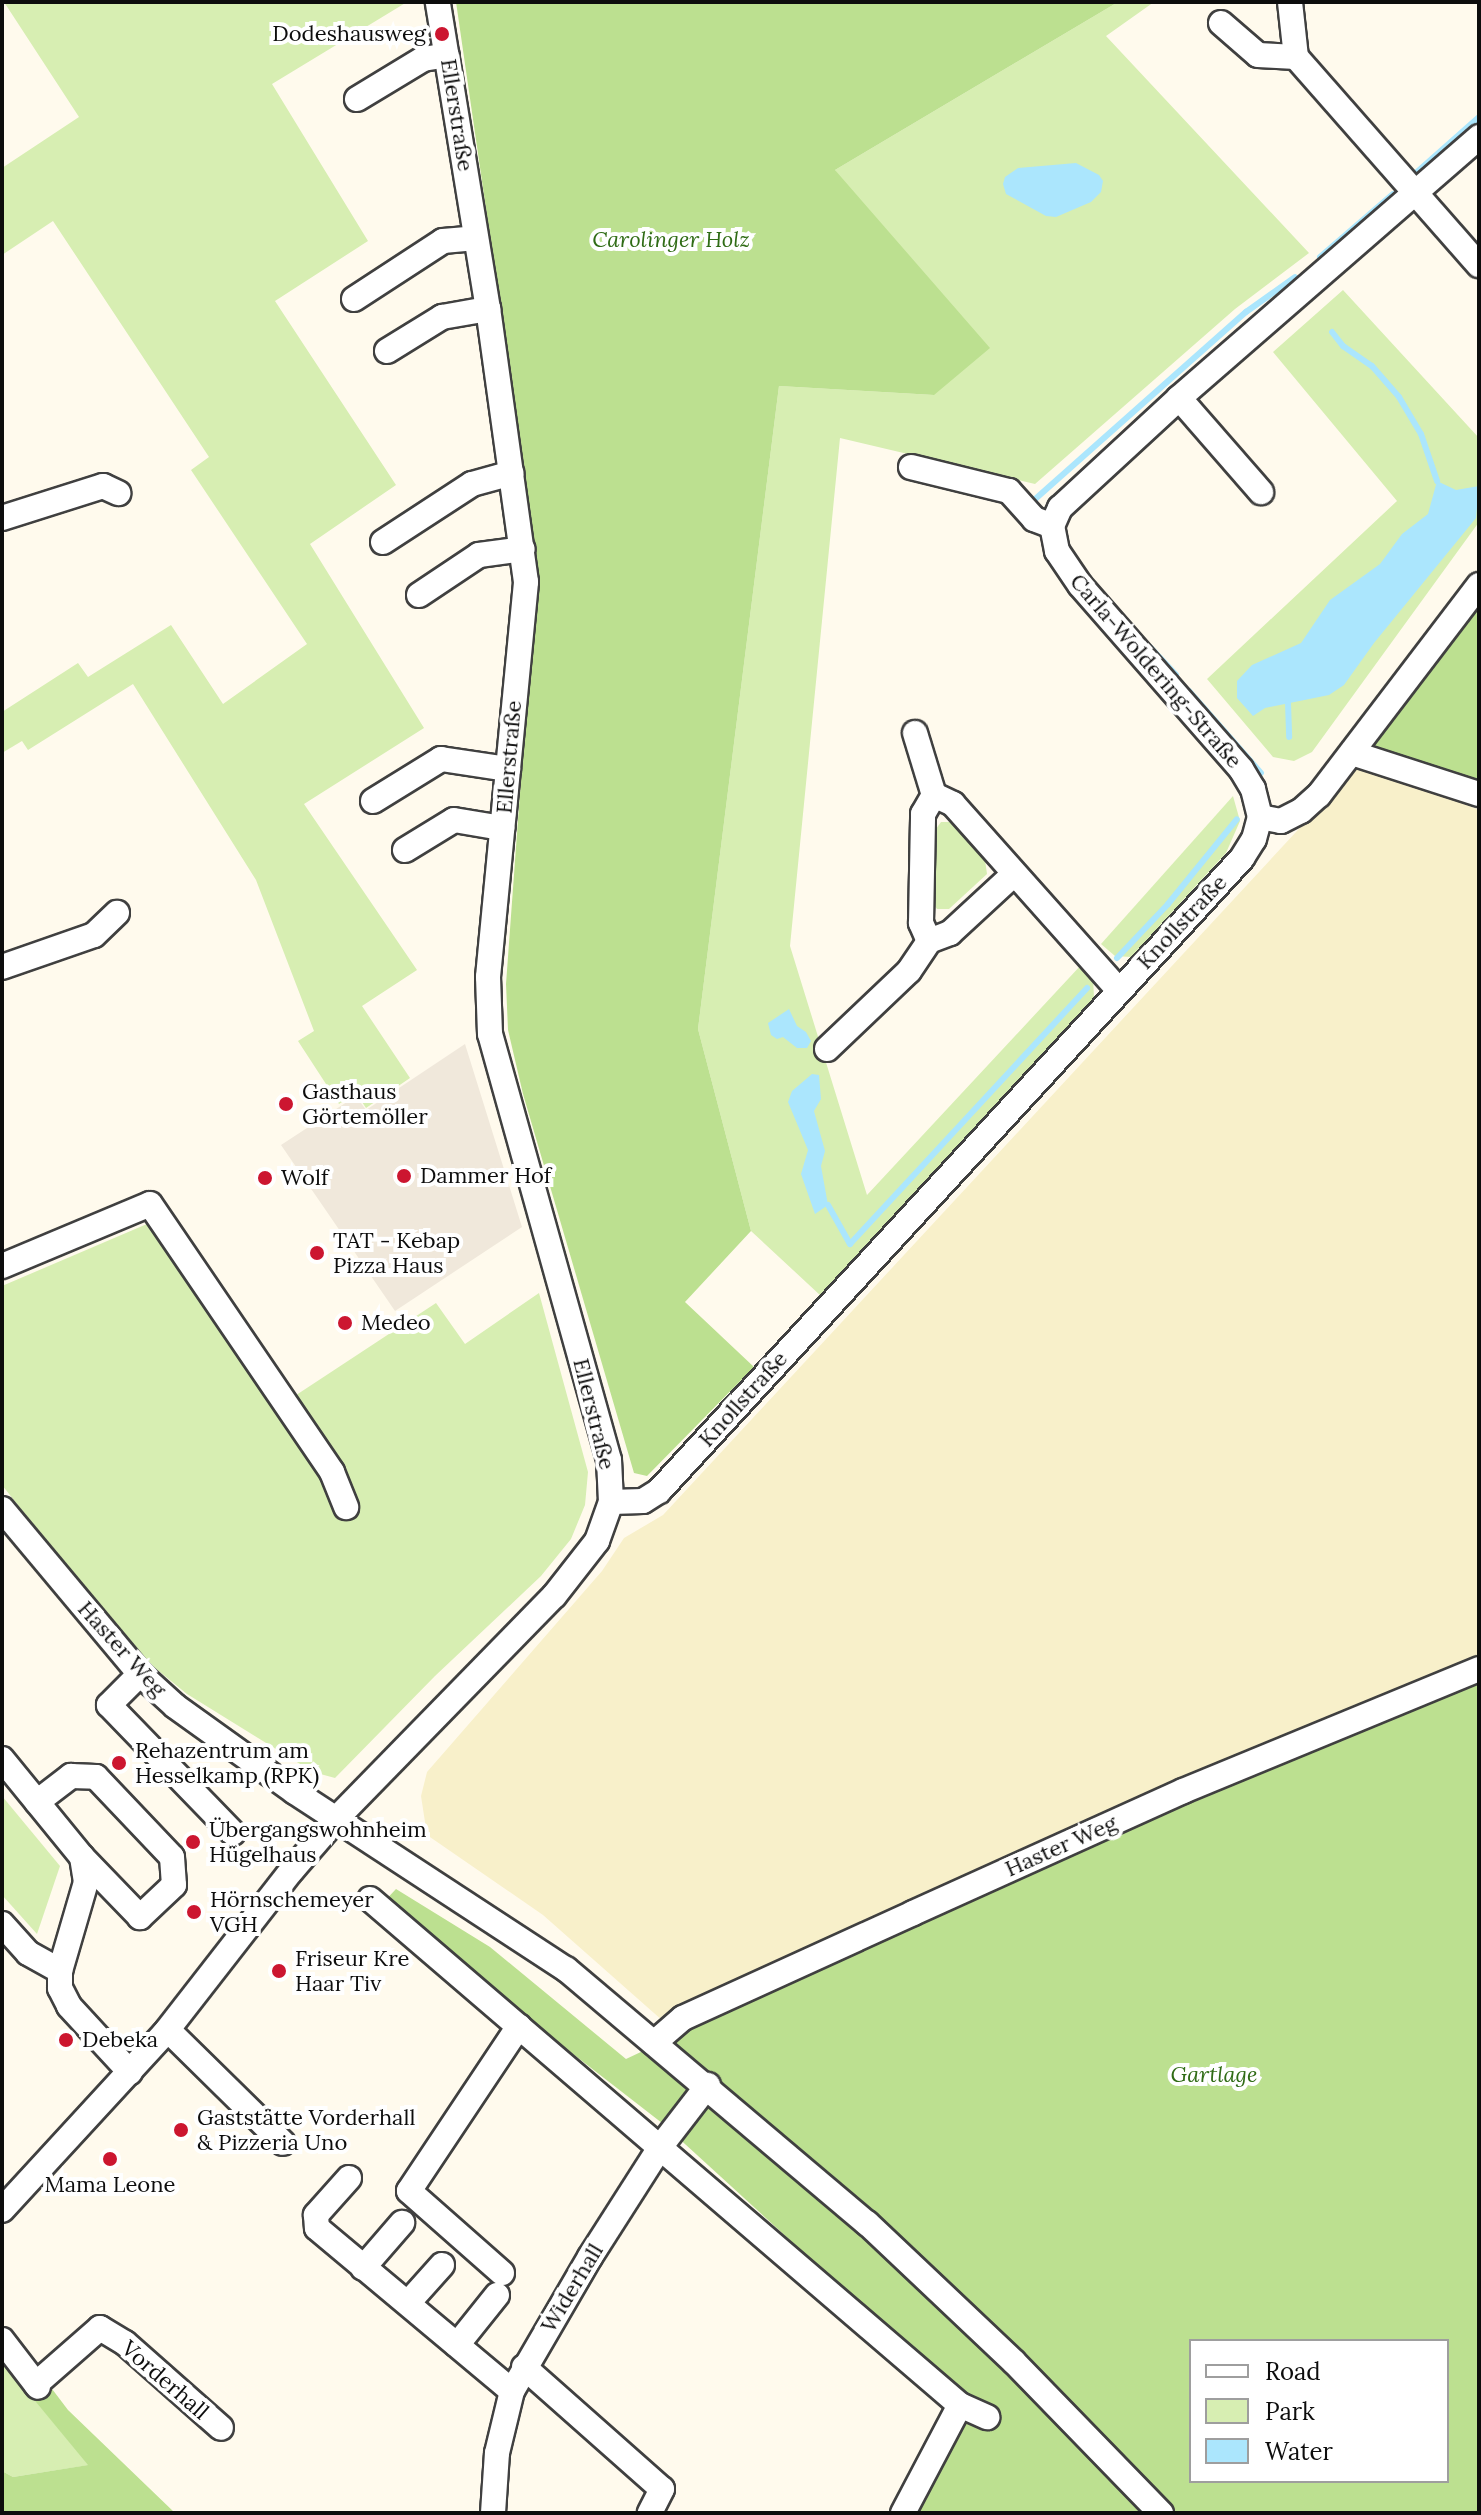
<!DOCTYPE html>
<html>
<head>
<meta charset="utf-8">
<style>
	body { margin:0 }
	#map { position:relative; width:1481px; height:2515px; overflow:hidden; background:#fffaed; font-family:Lora,serif }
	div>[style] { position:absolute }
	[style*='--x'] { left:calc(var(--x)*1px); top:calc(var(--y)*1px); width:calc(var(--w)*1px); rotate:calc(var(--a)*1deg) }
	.farmland>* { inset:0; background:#f8f0ca }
	.green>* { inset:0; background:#d7eeb2 }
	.forest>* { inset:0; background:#bce090 }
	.plaza>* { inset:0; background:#f0e8db }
	.water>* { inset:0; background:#abe6fd }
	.stream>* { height:6px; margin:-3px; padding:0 3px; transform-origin:3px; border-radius:3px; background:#abe6fd }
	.roads { filter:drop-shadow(2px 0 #404040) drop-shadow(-2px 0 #404040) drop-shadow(0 2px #404040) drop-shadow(0 -2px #404040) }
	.minor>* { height:24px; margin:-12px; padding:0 12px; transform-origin:12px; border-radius:12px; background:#fff }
	.dots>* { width:22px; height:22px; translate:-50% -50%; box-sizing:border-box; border:4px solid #fff; border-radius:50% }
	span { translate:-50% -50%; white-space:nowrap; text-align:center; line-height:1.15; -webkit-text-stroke:8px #fff; paint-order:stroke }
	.poi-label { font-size:22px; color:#0d0d0d }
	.right { translate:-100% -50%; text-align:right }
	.left { translate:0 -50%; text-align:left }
	.street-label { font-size:22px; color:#0d0d0d }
	.park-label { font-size:22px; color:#306c16; font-style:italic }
	.frame { position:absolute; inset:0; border:4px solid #0d0d0d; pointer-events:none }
	.legend { position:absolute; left:1189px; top:2339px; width:260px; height:144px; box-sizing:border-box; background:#fff; border:2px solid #9e9e9e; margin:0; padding:10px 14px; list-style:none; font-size:24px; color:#0d0d0d }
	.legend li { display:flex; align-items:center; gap:16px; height:40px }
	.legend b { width:40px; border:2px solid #9e9e9e }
</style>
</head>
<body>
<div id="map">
	<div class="farmland">
		<div style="clip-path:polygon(1360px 763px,1479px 810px,1479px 1664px,663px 2021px,543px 1915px,427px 1835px,421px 1796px,427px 1772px,602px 1571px,624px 1538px,663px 1515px)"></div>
	</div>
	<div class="green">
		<div style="clip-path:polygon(4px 2px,407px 2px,272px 84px,368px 241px,275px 301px,396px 485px,310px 544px,424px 728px,304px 804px,417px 970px,362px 1006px,410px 1078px,366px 1108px,356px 1093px,339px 1104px,298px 1041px,314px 1031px,256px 880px,133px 684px,28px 750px,22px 741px,2px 753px,2px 712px,78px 663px,88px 677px,171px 625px,223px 704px,307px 644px,191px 470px,209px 457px,53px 221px,2px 255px,2px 168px,79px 117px)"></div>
		<div style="clip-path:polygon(1118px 2px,1154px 2px,1106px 36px,1309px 253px,1235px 309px,1035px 484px,840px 438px,790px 946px,867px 1195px,1082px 964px,1093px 977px,1094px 998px,821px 1296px,751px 1231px,698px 1029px,779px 386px,934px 395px,835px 170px)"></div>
		<div style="clip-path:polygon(1343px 290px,1479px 438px,1479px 522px,1312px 752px,1294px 761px,1273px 757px,1207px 679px,1397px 501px,1273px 352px)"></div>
		<div style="clip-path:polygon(1233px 796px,1240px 821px,1226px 853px,1131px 957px,1115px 956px,1101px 944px)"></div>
		<div style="clip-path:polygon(941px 822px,954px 822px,985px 860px,987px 874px,949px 909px,937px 909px,931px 901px,933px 833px)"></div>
		<div style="clip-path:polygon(154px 1221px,278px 1407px,436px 1303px,465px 1344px,539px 1293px,588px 1472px,585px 1505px,571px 1539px,541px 1576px,435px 1676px,335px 1778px,313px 1772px,187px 1694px,149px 1663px,109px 1621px,2px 1485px,2px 1286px)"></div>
		<div style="clip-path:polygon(2px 1796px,60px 1866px,37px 1934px,2px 1895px)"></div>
		<div style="clip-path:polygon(2px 2361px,89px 2465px,13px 2477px,2px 2471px)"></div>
	</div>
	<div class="forest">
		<div style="clip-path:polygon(456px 2px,1118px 2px,835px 170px,990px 348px,934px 395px,779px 386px,698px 1029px,751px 1231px,685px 1302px,754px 1367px,647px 1476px,634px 1473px,523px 1094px,508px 1030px,506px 984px,537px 560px)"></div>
		<div style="clip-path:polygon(1479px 597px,1479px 784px,1363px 754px)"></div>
		<div style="clip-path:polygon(evenodd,1479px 1674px,1479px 2513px,912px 2513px,969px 2404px,662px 2123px,381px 1905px,396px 1889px,490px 1947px,626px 2059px,1100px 1836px,1479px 1674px,1191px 2341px,1447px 2341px,1447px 2481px,1191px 2481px,1191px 2341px)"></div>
		<div style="clip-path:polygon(2px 2323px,68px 2410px,175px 2513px,2px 2513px,2px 2471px,13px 2477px,88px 2465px,2px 2361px)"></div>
	</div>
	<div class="plaza">
		<div style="clip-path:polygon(465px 1044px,522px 1227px,395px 1311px,281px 1145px,356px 1096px,366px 1110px)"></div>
	</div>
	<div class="water">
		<div style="clip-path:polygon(1076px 163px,1099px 175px,1103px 181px,1101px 192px,1091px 202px,1056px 217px,1046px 216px,1006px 194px,1003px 184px,1005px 177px,1018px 168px)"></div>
		<div style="clip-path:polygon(1437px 481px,1456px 490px,1479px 486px,1476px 518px,1374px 643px,1344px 685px,1329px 695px,1265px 708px,1253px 716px,1237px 698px,1237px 681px,1252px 665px,1301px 643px,1330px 600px,1380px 564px,1402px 534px,1428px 514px)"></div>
		<div style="clip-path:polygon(789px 1009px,797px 1026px,806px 1032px,811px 1041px,807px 1048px,797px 1048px,783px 1037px,777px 1039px,771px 1035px,768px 1023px)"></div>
		<div style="clip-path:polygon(812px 1074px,819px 1075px,821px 1099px,814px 1111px,825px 1151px,821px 1166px,828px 1205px,815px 1214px,801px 1174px,808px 1150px,788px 1102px,792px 1091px)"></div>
	</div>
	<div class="stream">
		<div style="--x:1417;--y:172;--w:83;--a:-41.6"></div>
		<div style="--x:1320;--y:257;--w:96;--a:-40.8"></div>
		<div style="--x:1332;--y:332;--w:18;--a:52"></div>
		<div style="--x:1343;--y:346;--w:35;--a:35"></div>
		<div style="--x:1372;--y:366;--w:41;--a:48.9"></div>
		<div style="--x:1399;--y:397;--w:43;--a:59.3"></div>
		<div style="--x:1421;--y:434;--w:50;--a:71.2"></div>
		<div style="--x:1033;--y:501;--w:285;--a:-41.6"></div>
		<div style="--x:1246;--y:312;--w:60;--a:-35.5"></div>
		<div style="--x:1150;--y:647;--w:38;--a:47"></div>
		<div style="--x:1189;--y:691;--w:109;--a:48.7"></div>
		<div style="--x:1288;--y:703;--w:34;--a:88"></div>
		<div style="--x:1117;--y:958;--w:74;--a:-46.6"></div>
		<div style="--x:1168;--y:904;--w:109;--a:-50.9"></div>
		<div style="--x:828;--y:1205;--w:45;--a:60.6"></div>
		<div style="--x:850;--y:1244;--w:349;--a:-47.2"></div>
	</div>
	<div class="roads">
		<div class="minor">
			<div style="--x:1290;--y:2;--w:55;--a:83.8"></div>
			<div style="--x:1221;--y:23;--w:49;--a:40.9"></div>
			<div style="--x:1258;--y:55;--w:38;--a:3"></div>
			<div style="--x:1296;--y:57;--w:277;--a:48.7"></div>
			<div style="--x:357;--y:99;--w:77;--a:-31.2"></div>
			<div style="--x:423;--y:59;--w:24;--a:-9"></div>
			<div style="--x:354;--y:299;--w:106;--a:-33.1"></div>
			<div style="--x:443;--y:241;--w:33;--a:-5"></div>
			<div style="--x:387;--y:351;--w:65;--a:-31.7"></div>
			<div style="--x:442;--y:317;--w:47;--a:-9.9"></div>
			<div style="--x:1179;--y:398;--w:125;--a:48.9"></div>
			<div style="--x:911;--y:467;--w:101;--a:13.8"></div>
			<div style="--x:1009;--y:491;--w:38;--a:48"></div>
			<div style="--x:1034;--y:519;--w:19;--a:21"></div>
			<div style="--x:2;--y:518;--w:106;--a:-17.6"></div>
			<div style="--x:103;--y:486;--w:17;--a:25"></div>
			<div style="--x:383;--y:542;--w:106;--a:-33.1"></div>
			<div style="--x:472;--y:484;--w:41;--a:-15.4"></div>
			<div style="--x:419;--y:595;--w:72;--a:-33.7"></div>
			<div style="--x:479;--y:555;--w:44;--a:-7.8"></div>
			<div style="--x:915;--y:733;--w:65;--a:73"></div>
			<div style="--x:1352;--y:753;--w:133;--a:17.9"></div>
			<div style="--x:373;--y:801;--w:80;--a:-31.7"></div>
			<div style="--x:441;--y:759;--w:68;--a:8.5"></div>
			<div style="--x:1260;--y:817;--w:21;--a:11"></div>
			<div style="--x:1281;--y:821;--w:22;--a:-27"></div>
			<div style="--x:1301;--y:811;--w:24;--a:-42"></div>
			<div style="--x:1319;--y:795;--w:264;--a:-52.7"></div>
			<div style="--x:405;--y:850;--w:57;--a:-31.5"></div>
			<div style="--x:454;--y:820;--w:49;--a:9.5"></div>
			<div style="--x:1014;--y:874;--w:87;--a:137.3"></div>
			<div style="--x:950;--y:933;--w:22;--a:159"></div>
			<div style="--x:929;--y:941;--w:20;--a:-114"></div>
			<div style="--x:921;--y:923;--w:109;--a:-88.9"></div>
			<div style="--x:923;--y:814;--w:22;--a:-60"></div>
			<div style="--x:934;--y:795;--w:21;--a:25"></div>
			<div style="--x:953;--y:804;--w:248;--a:48.3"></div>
			<div style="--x:2;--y:967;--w:97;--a:-19.2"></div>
			<div style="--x:94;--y:935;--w:32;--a:-44"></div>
			<div style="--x:827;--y:1049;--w:113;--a:-43.6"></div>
			<div style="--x:909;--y:971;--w:36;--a:-56"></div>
			<div style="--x:2;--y:1266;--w:160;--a:-22.7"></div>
			<div style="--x:150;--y:1204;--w:324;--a:55.8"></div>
			<div style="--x:332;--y:1472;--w:38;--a:68"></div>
			<div style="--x:611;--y:1502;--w:32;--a:-2"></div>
			<div style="--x:643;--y:1501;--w:19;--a:-32"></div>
			<div style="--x:659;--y:1491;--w:861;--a:-47.35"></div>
			<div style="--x:1242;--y:858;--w:22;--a:-58"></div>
			<div style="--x:1254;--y:839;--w:23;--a:-75"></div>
			<div style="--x:1260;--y:817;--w:29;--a:-104"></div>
			<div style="--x:1253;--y:789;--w:23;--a:-121"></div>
			<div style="--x:1241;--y:769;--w:244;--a:-131.2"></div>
			<div style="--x:1080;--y:585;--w:41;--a:-124.1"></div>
			<div style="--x:1057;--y:551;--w:25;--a:-101"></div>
			<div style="--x:1052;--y:526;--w:20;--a:-66"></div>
			<div style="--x:1060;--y:508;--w:162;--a:-42.7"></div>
			<div style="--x:1179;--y:398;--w:398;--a:-41"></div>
			<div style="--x:2;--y:1509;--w:215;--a:50.1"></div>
			<div style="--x:140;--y:1674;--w:47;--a:42.4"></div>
			<div style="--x:175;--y:1706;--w:148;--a:35.6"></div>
			<div style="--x:295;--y:1792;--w:324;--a:33.2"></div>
			<div style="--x:566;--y:1969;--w:394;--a:40.2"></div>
			<div style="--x:867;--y:2223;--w:202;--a:43.4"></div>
			<div style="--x:1014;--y:2362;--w:211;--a:45.8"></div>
			<div style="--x:140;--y:1674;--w:44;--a:135"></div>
			<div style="--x:109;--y:1705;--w:178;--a:45.9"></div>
			<div style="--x:2;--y:1759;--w:127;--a:50.8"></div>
			<div style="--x:82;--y:1857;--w:25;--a:81"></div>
			<div style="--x:86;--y:1882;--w:93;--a:106.3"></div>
			<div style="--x:60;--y:1971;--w:17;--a:90"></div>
			<div style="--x:60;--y:1988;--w:20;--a:63"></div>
			<div style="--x:69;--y:2006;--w:90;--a:47.3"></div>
			<div style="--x:37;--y:1802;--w:43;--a:-37.4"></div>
			<div style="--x:71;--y:1776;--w:25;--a:2"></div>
			<div style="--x:96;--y:1777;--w:110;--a:46.5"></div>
			<div style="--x:172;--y:1857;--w:28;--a:86"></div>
			<div style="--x:174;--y:1885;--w:47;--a:136.7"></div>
			<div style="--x:140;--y:1917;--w:83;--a:-134"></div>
			<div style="--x:370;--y:1899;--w:777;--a:40.62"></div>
			<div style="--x:960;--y:2405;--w:30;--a:24"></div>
			<div style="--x:2;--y:1924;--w:39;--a:48"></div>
			<div style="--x:28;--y:1953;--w:37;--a:29"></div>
			<div style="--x:168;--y:2030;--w:161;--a:44.5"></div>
			<div style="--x:654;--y:2043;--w:38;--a:-41"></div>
			<div style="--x:683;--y:2018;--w:253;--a:-24.5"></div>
			<div style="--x:913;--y:1913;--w:296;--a:-24.3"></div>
			<div style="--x:1183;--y:1791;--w:320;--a:-22.4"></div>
			<div style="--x:349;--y:2178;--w:50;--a:131.7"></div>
			<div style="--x:316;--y:2215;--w:13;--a:86"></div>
			<div style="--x:317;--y:2228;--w:254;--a:39.9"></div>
			<div style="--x:2;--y:2210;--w:241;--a:-47.4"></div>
			<div style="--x:165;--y:2033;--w:207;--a:-52.1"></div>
			<div style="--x:292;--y:1870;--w:69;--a:-49.1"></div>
			<div style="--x:337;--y:1818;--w:310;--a:-45.7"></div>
			<div style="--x:554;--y:1596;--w:70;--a:-52"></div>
			<div style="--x:597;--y:1541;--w:41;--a:-70.3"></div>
			<div style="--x:611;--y:1502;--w:42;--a:-92.7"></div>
			<div style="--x:609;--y:1460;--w:442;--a:-105.6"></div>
			<div style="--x:490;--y:1034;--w:57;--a:-92"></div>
			<div style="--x:488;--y:977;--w:397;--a:-84.5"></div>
			<div style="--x:526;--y:582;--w:276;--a:-97.9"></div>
			<div style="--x:488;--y:309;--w:311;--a:-99.3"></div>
			<div style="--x:363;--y:2268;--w:60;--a:-49.1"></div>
			<div style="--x:502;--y:2273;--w:124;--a:-138.6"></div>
			<div style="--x:409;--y:2191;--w:198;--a:-56.3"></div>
			<div style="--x:408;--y:2303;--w:51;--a:-48.2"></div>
			<div style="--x:2;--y:2340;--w:59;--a:52.5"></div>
			<div style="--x:457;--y:2345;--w:64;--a:-51.3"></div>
			<div style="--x:524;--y:2367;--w:184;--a:41.5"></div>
			<div style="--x:662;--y:2489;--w:27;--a:117"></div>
			<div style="--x:36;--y:2384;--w:85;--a:-41.2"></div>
			<div style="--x:100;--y:2328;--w:29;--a:31"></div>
			<div style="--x:125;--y:2343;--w:128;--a:41.5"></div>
			<div style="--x:493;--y:2513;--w:60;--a:-86.2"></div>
			<div style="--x:497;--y:2453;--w:64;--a:-76.4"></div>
			<div style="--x:512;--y:2391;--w:155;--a:-59.8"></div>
			<div style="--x:590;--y:2257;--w:132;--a:-57.4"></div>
			<div style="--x:661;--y:2146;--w:77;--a:-52.4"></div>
			<div style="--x:903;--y:2513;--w:122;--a:-62.2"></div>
		</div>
	</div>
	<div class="dots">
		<div style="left:442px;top:34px;background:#cc1630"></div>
		<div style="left:286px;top:1104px;background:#cc1630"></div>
		<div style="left:404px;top:1176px;background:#cc1630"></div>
		<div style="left:265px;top:1178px;background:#cc1630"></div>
		<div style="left:317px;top:1253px;background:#cc1630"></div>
		<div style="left:345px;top:1323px;background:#cc1630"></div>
		<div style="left:119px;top:1763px;background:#cc1630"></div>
		<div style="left:193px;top:1842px;background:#cc1630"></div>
		<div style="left:194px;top:1912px;background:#cc1630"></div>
		<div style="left:279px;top:1971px;background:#cc1630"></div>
		<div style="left:66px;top:2040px;background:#cc1630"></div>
		<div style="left:181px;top:2130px;background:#cc1630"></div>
		<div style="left:110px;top:2159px;background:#cc1630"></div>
	</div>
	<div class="poi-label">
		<span class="right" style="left:426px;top:34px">Dodeshausweg</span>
		<span class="left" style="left:302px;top:1104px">Gasthaus<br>Görtemöller</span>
		<span class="left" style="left:420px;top:1176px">Dammer Hof</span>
		<span class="left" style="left:281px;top:1178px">Wolf</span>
		<span class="left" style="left:333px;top:1253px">TAT - Kebap<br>Pizza Haus</span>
		<span class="left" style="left:361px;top:1323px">Medeo</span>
		<span class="left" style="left:135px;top:1763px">Rehazentrum am<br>Hesselkamp (RPK)</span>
		<span class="left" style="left:209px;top:1842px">Übergangswohnheim<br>Hügelhaus</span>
		<span class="left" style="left:210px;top:1912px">Hörnschemeyer<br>VGH</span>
		<span class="left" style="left:295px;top:1971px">Friseur Kre<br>Haar Tiv</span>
		<span class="left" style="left:82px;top:2040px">Debeka</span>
		<span class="left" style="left:197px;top:2130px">Gaststätte Vorderhall<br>&amp; Pizzeria Uno</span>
		<span style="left:110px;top:2185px">Mama Leone</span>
	</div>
	<div class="street-label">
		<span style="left:457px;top:115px;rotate:81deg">Ellerstraße</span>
		<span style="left:1156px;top:671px;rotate:49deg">Carla-Woldering-Straße</span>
		<span style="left:509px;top:757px;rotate:-85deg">Ellerstraße</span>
		<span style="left:1182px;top:922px;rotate:-47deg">Knollstraße</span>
		<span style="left:743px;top:1399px;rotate:-48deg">Knollstraße</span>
		<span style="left:594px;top:1414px;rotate:76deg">Ellerstraße</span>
		<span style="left:122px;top:1649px;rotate:48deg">Haster Weg</span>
		<span style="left:1061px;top:1846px;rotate:-24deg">Haster Weg</span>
		<span style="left:572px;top:2288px;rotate:-59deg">Widerhall</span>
		<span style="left:165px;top:2380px;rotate:41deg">Vorderhall</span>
	</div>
	<div class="park-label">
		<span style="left:671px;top:240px">Carolinger Holz</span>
		<span style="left:1214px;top:2075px">Gartlage</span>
	</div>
	<div class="frame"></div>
	<ul class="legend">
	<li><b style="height:10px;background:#fff"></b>Road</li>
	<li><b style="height:22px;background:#d7eeb2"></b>Park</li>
	<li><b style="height:22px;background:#abe6fd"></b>Water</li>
	</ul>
</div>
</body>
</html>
